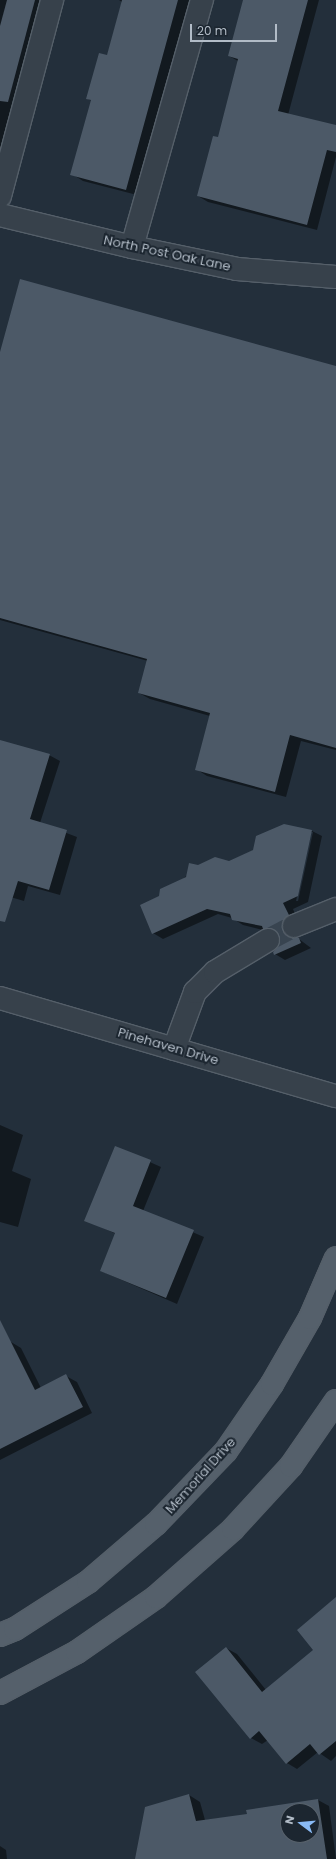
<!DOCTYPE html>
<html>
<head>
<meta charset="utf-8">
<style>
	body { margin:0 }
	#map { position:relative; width:336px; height:1859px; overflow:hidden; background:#232f3b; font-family:Poppins,sans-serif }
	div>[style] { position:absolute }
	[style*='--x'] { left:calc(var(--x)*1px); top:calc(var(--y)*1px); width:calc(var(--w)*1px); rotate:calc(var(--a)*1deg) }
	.shadow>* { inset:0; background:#0007 }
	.building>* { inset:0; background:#4c5967 }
	.minor-tunnel>* { height:22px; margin-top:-11px; transform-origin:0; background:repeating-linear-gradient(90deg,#384450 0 22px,transparent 0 33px) }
	.roads { filter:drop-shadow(1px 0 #555f69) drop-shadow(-1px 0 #555f69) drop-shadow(0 1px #555f69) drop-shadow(0 -1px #555f69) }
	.minor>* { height:22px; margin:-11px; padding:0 11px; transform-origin:11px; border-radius:11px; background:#37414b }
	.major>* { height:22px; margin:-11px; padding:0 11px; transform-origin:11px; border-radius:11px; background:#55606b }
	span { translate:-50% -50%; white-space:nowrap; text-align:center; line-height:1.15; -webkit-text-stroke:4px #1c2630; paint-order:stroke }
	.street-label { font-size:13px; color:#b2bcc7 }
	.north { position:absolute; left:280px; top:1803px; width:40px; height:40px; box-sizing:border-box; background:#1c2630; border:1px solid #58626c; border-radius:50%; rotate:286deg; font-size:11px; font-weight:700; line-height:16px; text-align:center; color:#b2bcc7 }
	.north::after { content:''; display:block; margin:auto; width:14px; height:18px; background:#89baf5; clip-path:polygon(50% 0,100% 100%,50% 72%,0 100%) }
	.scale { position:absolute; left:190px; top:24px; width:87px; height:18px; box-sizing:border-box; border:2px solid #b2bcc7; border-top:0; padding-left:5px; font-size:12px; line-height:14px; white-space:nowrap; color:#b2bcc7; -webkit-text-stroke:3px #1c2630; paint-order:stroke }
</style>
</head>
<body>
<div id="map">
	<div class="shadow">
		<div style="clip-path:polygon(0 0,47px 0,0 162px)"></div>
		<div style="clip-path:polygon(119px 0,191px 0,137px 195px,83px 181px,72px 174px,92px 101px,88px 99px,107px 57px,122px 2px)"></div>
		<div style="clip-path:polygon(244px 0,319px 0,288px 115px,336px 126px,336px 157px,317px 230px,208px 202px,198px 196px,219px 139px,238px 61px,229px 56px)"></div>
		<div style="clip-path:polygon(0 356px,336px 367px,336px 750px,301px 741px,286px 797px,207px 776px,196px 769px,210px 716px,150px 699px,139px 693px,148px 661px,0 620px)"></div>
		<div style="clip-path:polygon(0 741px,49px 755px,60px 761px,40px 823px,77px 837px,60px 895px,28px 886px,24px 901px,0 894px)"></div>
		<div style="clip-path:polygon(evenodd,284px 825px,312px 831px,322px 836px,308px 902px,293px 909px,298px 921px,292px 930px,293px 938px,299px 939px,311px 948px,285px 960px,275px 954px,282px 940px,278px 934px,243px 925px,232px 918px,218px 914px,163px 939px,153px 933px,160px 897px,199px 866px,229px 862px,254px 850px,284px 825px,311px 832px,313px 832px,298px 901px,296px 901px,311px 832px)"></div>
		<div style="clip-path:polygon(0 1125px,23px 1135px,12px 1171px,31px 1179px,18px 1227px,0 1222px)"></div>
		<div style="clip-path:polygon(116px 1147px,161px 1167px,143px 1211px,204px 1237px,177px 1304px,101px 1271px,116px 1234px,86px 1220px)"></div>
		<div style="clip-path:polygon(11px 1342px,21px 1348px,41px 1388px,66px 1376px,77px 1382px,92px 1413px,0 1460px,0 1347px)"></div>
		<div style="clip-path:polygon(336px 1602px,336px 1756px,331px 1761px,318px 1752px,297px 1769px,287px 1763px,268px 1740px,262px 1744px,251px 1738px,226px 1648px,237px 1654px,266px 1690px,316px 1649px)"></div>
		<div style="clip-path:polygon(evenodd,189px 1795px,200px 1802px,205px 1820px,249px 1815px,318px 1800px,329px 1806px,336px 1859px,136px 1859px,189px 1795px,288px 1811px,312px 1811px,312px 1835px,288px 1835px,288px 1811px)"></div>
		<div style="clip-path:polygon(0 1846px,6px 1850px,7px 1859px,0 1859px)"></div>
	</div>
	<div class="building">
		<div style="clip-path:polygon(7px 0,35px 0,8px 102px,0 101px,0 26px)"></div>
		<div style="clip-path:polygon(122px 0,178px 0,126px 190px,70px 175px,91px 100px,86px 99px,99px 53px,107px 55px)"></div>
		<div style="clip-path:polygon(243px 0,308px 0,278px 111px,336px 125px,336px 152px,327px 150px,307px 225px,197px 196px,213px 136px,218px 137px,238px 59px,228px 56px)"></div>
		<div style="clip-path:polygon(20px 279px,336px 366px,336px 748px,290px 735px,275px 792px,195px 770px,210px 713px,138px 693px,147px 659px,0 618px,0 352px)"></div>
		<div style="clip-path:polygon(0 740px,50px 754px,30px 819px,67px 830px,49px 890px,18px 881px,5px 922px,0 921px)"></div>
		<div style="clip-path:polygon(284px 824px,312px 830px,298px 896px,283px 903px,289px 915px,282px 924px,283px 931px,292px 938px,299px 938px,301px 943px,274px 955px,273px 952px,279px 946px,280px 940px,274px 929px,263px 929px,262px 926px,232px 920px,230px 914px,207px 909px,152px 934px,140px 905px,159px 896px,160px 889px,186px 877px,189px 863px,198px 865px,215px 857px,229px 861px,253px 850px,256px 836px)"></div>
		<div style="clip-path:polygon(115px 1146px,151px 1160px,133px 1206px,194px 1230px,166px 1298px,100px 1271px,115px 1233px,84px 1221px)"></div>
		<div style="clip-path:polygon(0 1320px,35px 1390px,66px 1374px,83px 1407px,0 1449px)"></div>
		<div style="clip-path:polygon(336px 1597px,336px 1741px,319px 1755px,310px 1744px,286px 1764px,259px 1731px,250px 1739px,195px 1672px,226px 1647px,262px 1692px,313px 1650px,297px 1630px)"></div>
		<div style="clip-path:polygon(evenodd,189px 1794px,196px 1821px,247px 1814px,246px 1810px,318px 1799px,327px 1859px,135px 1859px,145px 1807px,189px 1794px,288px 1811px,312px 1811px,312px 1835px,288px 1835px,288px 1811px)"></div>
	</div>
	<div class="minor-tunnel">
		<div style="--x:268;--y:940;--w:30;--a:-28"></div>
	</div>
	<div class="roads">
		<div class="minor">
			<div style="--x:0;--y:196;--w:203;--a:-75.1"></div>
			<div style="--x:0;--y:215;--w:136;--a:13.6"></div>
			<div style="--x:132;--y:247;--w:107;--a:11.8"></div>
			<div style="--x:237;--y:269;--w:99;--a:4.6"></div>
			<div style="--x:132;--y:247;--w:257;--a:-74.2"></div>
			<div style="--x:294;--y:926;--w:45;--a:-22"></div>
			<div style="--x:0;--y:998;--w:350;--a:16.3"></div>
			<div style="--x:174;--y:1049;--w:61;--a:-69.8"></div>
			<div style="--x:195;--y:992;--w:28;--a:-45"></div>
			<div style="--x:215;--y:972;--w:62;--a:-31.1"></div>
		</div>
		<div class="major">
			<div style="--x:0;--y:1635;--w:16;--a:-22"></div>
			<div style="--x:15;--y:1629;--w:87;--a:-32.8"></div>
			<div style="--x:88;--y:1582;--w:89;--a:-40.5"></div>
			<div style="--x:156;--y:1524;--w:101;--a:-46.2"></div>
			<div style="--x:226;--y:1451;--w:81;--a:-55.5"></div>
			<div style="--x:272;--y:1384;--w:76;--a:-60.1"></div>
			<div style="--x:310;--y:1318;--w:65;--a:-66.6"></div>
			<div style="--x:0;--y:1693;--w:87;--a:-28"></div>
			<div style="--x:77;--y:1652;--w:96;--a:-34.8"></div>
			<div style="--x:156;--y:1597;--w:103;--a:-41.4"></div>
			<div style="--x:233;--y:1529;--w:86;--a:-47.4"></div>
			<div style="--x:291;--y:1466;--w:79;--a:-55.3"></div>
		</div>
	</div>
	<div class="street-label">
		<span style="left:167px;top:254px;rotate:12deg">North Post Oak Lane</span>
		<span style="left:168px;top:1047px;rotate:16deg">Pinehaven Drive</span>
		<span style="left:201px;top:1476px;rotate:-48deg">Memorial Drive</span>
	</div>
	<div class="north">N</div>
	<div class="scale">20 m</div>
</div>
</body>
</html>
